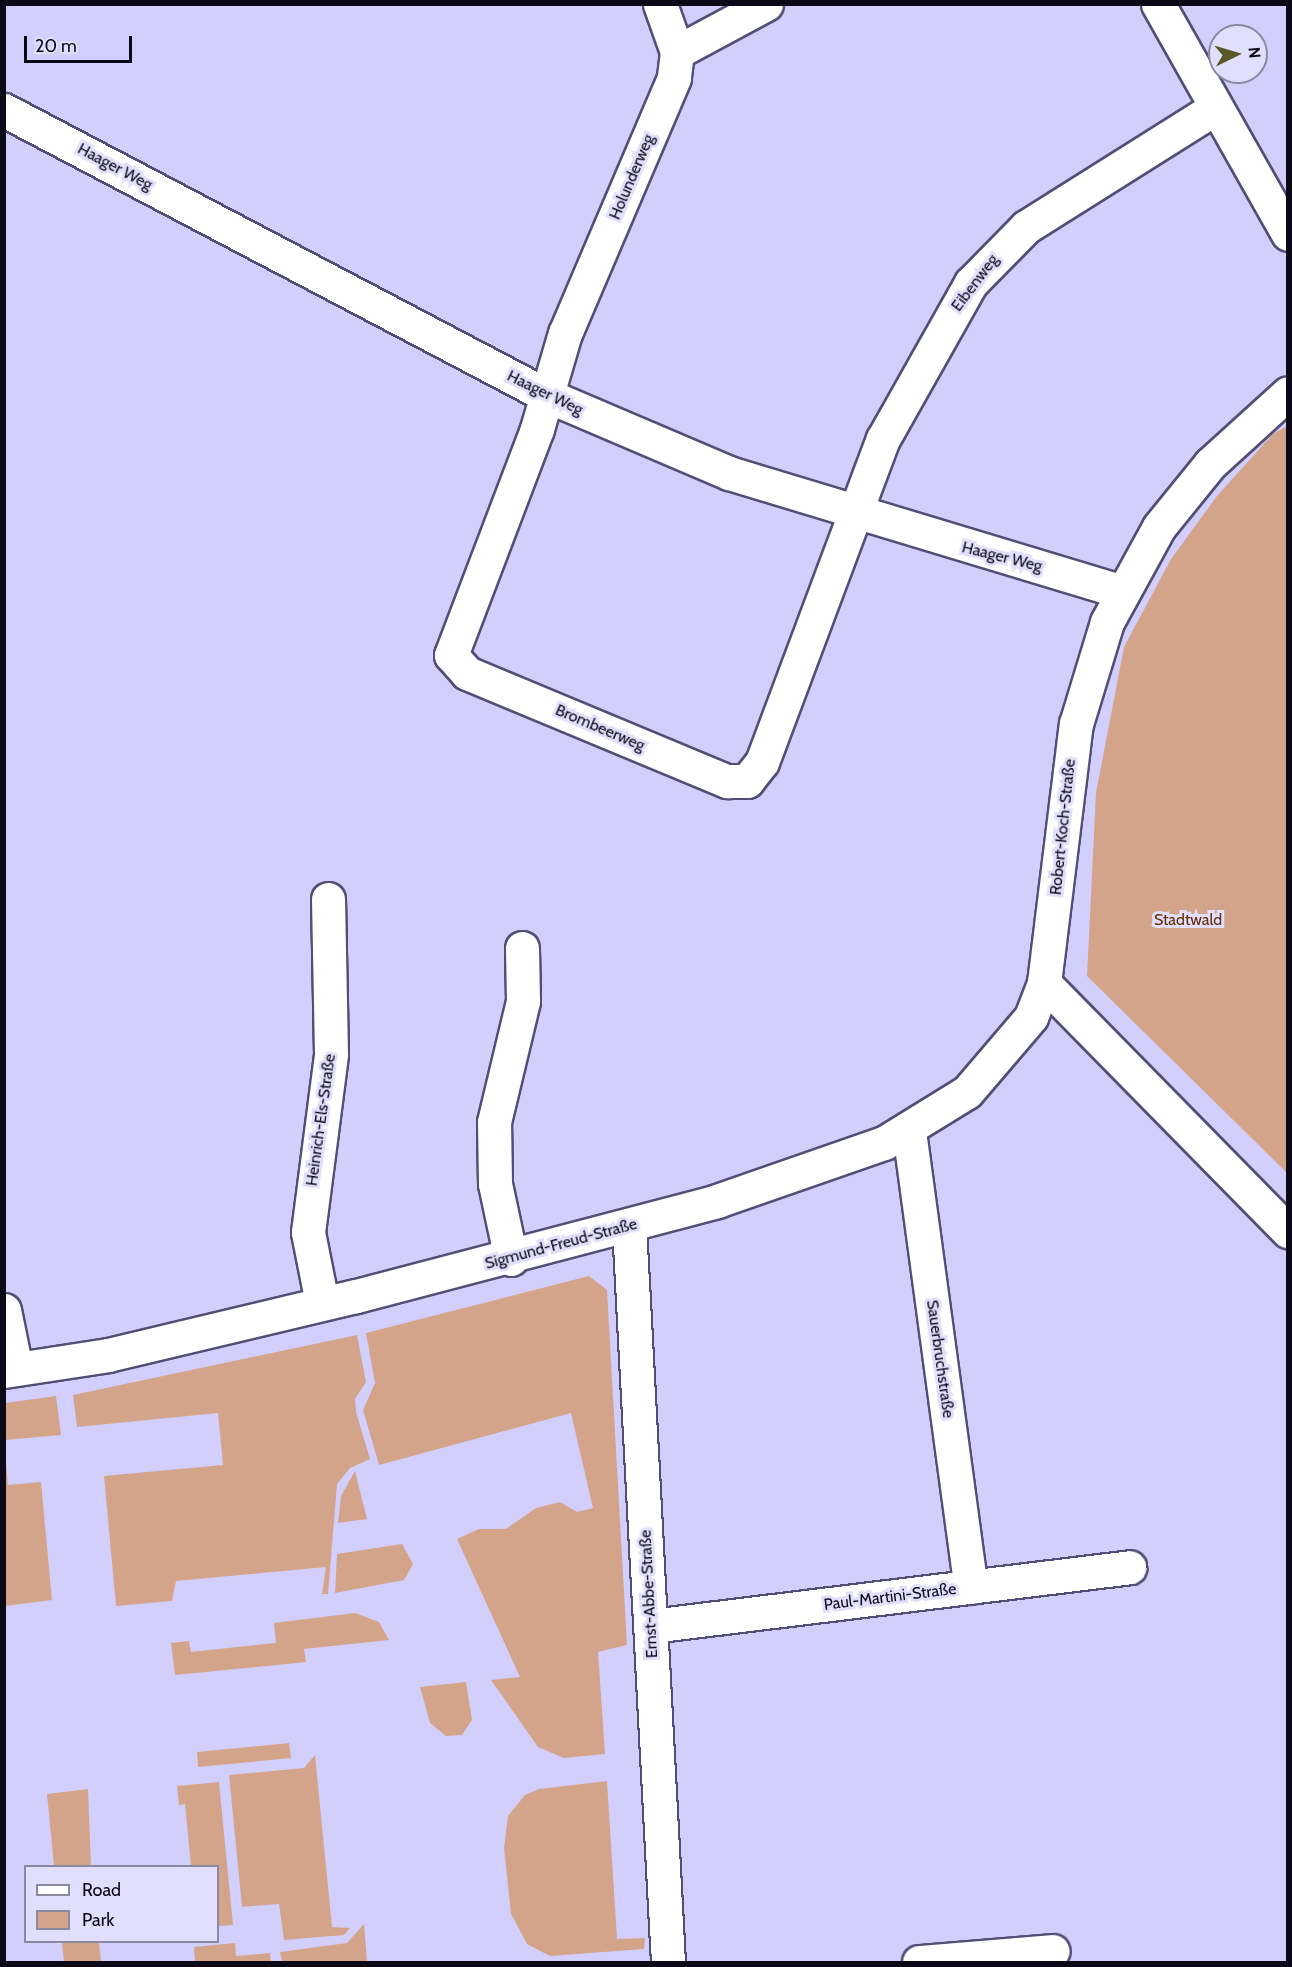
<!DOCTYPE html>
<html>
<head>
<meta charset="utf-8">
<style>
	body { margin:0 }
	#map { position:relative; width:1292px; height:1967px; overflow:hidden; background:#d3cffd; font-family:Cabin,sans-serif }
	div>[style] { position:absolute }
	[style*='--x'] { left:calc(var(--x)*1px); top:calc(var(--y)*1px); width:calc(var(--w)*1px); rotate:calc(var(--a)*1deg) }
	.green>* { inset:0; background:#d4a48a }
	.roads { filter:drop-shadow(2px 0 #534e75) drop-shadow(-2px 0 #534e75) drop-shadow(0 2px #534e75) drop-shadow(0 -2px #534e75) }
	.minor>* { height:33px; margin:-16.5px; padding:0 16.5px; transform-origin:16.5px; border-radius:16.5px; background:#fff }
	span { translate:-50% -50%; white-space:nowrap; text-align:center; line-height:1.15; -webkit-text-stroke:6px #e1dffb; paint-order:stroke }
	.street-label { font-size:16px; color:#0b0918 }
	.park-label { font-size:16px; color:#662d04 }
	.frame { position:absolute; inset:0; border:6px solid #0b0918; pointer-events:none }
	.legend { position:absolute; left:24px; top:1865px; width:195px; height:78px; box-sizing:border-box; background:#e1dffb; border:2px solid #8b89a0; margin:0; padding:8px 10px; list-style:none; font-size:18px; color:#0b0918 }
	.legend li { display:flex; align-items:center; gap:12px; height:30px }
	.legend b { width:30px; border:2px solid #8b89a0 }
	.north { position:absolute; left:1208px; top:24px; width:60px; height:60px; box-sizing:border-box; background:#e1dffb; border:2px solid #8b89a0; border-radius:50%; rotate:85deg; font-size:16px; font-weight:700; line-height:24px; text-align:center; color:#0b0918 }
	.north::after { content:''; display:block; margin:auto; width:21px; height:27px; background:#585926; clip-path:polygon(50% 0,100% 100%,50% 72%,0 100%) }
	.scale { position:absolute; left:24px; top:36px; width:108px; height:27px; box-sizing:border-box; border:3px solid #0b0918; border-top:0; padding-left:8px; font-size:18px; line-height:21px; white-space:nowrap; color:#0b0918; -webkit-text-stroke:4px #e1dffb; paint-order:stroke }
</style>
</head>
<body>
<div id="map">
	<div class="green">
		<div style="clip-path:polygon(1287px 426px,1287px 1173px,1087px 976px,1096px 793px,1124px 647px,1171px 559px,1217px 496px,1273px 434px)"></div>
		<div style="clip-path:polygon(589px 1276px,607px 1290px,627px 1645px,598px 1652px,605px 1754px,564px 1758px,538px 1747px,491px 1680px,520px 1677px,457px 1539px,479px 1529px,506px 1529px,536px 1508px,560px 1502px,577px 1512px,593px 1508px,571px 1413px,379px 1465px,363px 1410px,375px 1383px,366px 1333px)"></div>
		<div style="clip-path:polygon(357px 1335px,366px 1382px,355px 1399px,356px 1412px,370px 1459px,350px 1468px,337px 1484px,328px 1594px,322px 1594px,326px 1567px,176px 1581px,172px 1601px,116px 1606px,104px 1476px,223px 1465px,218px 1413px,77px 1427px,73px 1395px)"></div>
		<div style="clip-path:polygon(56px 1396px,61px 1435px,5px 1440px,5px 1403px)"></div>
		<div style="clip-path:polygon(5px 1451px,8px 1485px,41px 1482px,52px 1600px,5px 1606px)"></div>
		<div style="clip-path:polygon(355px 1471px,367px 1519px,338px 1523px,341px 1496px)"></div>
		<div style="clip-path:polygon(402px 1544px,413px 1564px,404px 1580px,335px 1593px,337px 1554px)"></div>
		<div style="clip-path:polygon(355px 1613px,379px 1622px,389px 1640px,304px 1649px,306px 1662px,175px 1675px,171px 1643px,189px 1641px,191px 1652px,276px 1643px,274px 1623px)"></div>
		<div style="clip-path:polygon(466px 1682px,472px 1720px,462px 1735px,446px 1736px,430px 1723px,420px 1687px)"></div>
		<div style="clip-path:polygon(289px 1743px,291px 1758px,198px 1767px,197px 1752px)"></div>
		<div style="clip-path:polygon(315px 1755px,332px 1927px,350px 1928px,344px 1935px,284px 1940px,279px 1904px,242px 1907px,229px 1775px,304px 1768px)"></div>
		<div style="clip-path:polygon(607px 1781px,617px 1939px,645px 1938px,644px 1949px,550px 1956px,527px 1944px,511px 1914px,504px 1848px,508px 1816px,525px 1795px,539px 1789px)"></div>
		<div style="clip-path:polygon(219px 1782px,233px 1925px,218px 1926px,218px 1866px,191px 1866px,185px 1804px,179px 1805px,177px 1786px)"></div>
		<div style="clip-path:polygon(88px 1789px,91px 1866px,54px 1866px,47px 1794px)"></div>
		<div style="clip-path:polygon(364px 1924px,367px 1962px,282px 1962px,280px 1952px,347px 1943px)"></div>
		<div style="clip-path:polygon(62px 1942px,99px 1942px,101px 1962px,107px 1962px,64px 1962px)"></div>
		<div style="clip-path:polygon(235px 1943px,236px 1956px,270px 1953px,271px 1962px,195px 1962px,194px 1947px)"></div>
	</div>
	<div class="roads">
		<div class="minor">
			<div style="--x:660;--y:4;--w:51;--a:70.5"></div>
			<div style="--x:677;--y:52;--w:26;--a:97"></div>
			<div style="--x:674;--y:78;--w:277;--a:113.1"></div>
			<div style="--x:565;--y:333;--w:100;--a:106.3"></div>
			<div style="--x:537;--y:429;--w:242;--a:110.8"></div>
			<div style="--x:451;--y:655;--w:24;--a:48"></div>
			<div style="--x:467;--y:673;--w:282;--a:22.6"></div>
			<div style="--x:727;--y:781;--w:20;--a:0"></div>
			<div style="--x:747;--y:781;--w:24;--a:-52"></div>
			<div style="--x:762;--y:762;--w:345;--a:-69.5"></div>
			<div style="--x:883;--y:439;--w:179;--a:-60.6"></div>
			<div style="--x:971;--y:283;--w:78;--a:-45.5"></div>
			<div style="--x:1026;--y:227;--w:223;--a:-32.2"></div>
			<div style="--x:1158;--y:4;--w:264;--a:60.5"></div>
			<div style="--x:677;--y:52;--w:101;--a:-28.3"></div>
			<div style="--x:4;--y:110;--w:612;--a:27.74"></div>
			<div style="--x:546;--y:395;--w:199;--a:23.1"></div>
			<div style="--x:729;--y:473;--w:409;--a:16.8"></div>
			<div style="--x:1044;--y:983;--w:348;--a:45.5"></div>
			<div style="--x:909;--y:1131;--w:460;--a:82.3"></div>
			<div style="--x:629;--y:1226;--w:737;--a:86.97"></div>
			<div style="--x:511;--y:1259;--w:77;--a:-102"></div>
			<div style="--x:495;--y:1184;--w:62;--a:-90.9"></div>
			<div style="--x:494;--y:1122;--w:124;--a:-76.5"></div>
			<div style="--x:523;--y:1001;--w:53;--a:-91.1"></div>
			<div style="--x:322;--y:1303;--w:72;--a:-101.2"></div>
			<div style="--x:308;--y:1232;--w:179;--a:-82.6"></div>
			<div style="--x:331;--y:1054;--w:155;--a:-91.1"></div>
			<div style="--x:4;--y:1310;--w:60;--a:78.5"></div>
			<div style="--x:4;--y:1371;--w:105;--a:-8.7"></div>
			<div style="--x:108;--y:1355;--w:255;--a:-13.4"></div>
			<div style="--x:356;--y:1296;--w:373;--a:-14.7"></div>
			<div style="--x:717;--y:1201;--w:177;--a:-19.2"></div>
			<div style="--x:884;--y:1143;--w:97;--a:-31.6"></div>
			<div style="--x:967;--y:1092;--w:99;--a:-49.5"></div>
			<div style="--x:1031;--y:1017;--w:36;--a:-69"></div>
			<div style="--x:1044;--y:983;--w:261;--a:-83"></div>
			<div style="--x:1076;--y:724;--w:107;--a:-73.1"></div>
			<div style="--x:1107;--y:622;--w:108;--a:-61.3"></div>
			<div style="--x:1159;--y:527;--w:81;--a:-51"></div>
			<div style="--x:1210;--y:464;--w:105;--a:-42.3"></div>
			<div style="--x:651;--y:1626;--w:482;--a:-7"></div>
			<div style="--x:919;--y:1962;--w:134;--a:-4.7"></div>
		</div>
	</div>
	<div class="street-label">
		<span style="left:115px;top:167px;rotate:28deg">Haager Weg</span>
		<span style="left:632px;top:177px;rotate:-67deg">Holunderweg</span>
		<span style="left:975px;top:283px;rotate:-53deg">Eibenweg</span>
		<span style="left:545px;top:393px;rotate:26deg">Haager Weg</span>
		<span style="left:1002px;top:557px;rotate:14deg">Haager Weg</span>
		<span style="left:600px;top:728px;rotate:23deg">Brombeerweg</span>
		<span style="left:1063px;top:827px;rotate:-84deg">Robert-Koch-Straße</span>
		<span style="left:321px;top:1120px;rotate:-82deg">Heinrich-Els-Straße</span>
		<span style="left:561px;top:1244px;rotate:-15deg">Sigmund-Freud-Straße</span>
		<span style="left:940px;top:1359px;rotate:82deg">Sauerbruchstraße</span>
		<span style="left:649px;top:1594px;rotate:-93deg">Ernst-Abbe-Straße</span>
		<span style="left:890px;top:1597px;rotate:-7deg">Paul-Martini-Straße</span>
	</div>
	<div class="park-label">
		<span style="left:1188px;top:920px">Stadtwald</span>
	</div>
	<div class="frame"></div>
	<ul class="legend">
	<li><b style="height:8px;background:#fff"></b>Road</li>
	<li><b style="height:16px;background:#d4a48a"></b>Park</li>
	</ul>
	<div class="north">N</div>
	<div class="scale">20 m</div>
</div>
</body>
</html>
